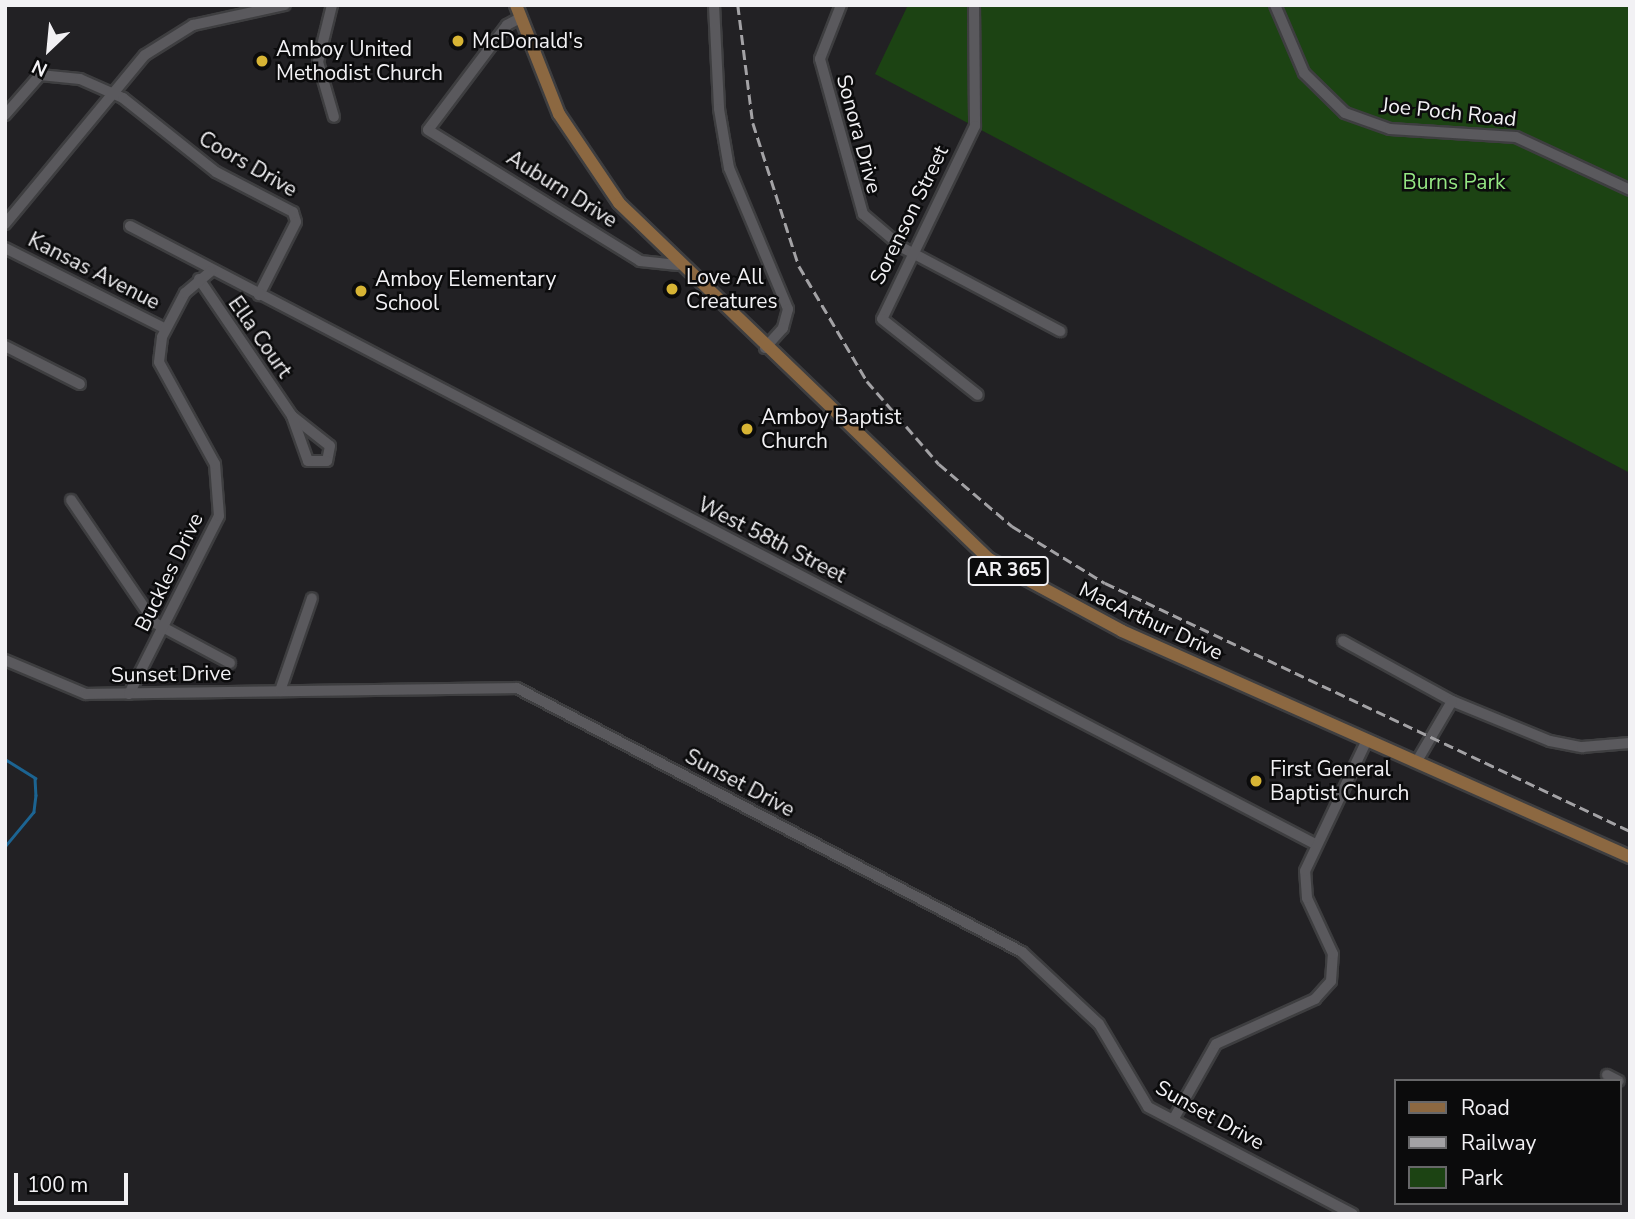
<!DOCTYPE html>
<html>
<head>
<meta charset="utf-8">
<style>
	body { margin:0 }
	#map { position:relative; width:1635px; height:1219px; overflow:hidden; background:#222124; font-family:"Nunito Sans",sans-serif }
	div>[style] { position:absolute }
	[style*='--x'] { left:calc(var(--x)*1px); top:calc(var(--y)*1px); width:calc(var(--w)*1px); rotate:calc(var(--a)*1deg) }
	.green>* { inset:0; background:#1c4313 }
	.stream>* { height:2.5px; margin:-1.25px; padding:0 1.25px; transform-origin:1.25px; border-radius:1.25px; background:#1c6492 }
	.roads { filter:drop-shadow(2px 0 #3e3e40) drop-shadow(-2px 0 #3e3e40) drop-shadow(0 2px #3e3e40) drop-shadow(0 -2px #3e3e40) }
	.minor>* { height:10px; margin:-5px; padding:0 5px; transform-origin:5px; border-radius:5px; background:#5a595d }
	.major>* { height:12px; margin:-6px; padding:0 6px; transform-origin:6px; border-radius:6px; background:#8c6841 }
	.rail>* { height:2.5px; margin-top:-1.25px; transform-origin:0; background:repeating-linear-gradient(90deg,#a3a2a5 0 10px,transparent 0 15px) }
	.dots>* { width:19px; height:19px; translate:-50% -50%; box-sizing:border-box; border:4px solid #0b0b0c; border-radius:50% }
	span { translate:-50% -50%; white-space:nowrap; text-align:center; line-height:1.15; -webkit-text-stroke:5px #0b0b0c; paint-order:stroke }
	.shield-label span { padding:2px 5px; background:#0b0b0c; border:2px solid; border-radius:5px; -webkit-text-stroke-width:0 }
	.shield-label { font-size:19px; color:#f2f1f4; font-weight:700 }
	.poi-label { font-size:21px; color:#f2f1f4 }
	.left { translate:0 -50%; text-align:left }
	.street-label { font-size:21px; color:#f2f1f4 }
	.park-label { font-size:21px; color:#95e783 }
	.frame { position:absolute; inset:0; border:7px solid #f2f1f4; pointer-events:none }
	.legend { position:absolute; left:1394px; top:1079px; width:228px; height:126px; box-sizing:border-box; background:#0b0b0c; border:2px solid #676769; margin:0; padding:9px 12px; list-style:none; font-size:21px; color:#f2f1f4 }
	.legend li { display:flex; align-items:center; gap:14px; height:35px }
	.legend b { width:35px; border:2px solid #676769 }
	.north { position:absolute; left:14px; top:14px; width:70px; height:70px; -webkit-text-stroke:5px #0b0b0c; paint-order:stroke; rotate:206deg; font-size:19px; font-weight:700; line-height:28px; text-align:center; color:#f2f1f4 }
	.north::after { content:''; display:block; margin:auto; width:24px; height:32px; background:#f2f1f4; clip-path:polygon(50% 0,100% 100%,50% 72%,0 100%) }
	.scale { position:absolute; left:14px; top:1173px; width:114px; height:32px; box-sizing:border-box; border:4px solid #f2f1f4; border-top:0; padding-left:9px; font-size:21px; line-height:24px; white-space:nowrap; color:#f2f1f4; -webkit-text-stroke:5px #0b0b0c; paint-order:stroke }
</style>
</head>
<body>
<div id="map">
	<div class="green">
		<div style="clip-path:polygon(908px 5px,1630px 5px,1630px 473px,875px 74px)"></div>
	</div>
	<div class="stream">
		<div style="--x:5;--y:759;--w:36;--a:32"></div>
		<div style="--x:35;--y:778;--w:17;--a:87"></div>
		<div style="--x:36;--y:795;--w:17;--a:97"></div>
		<div style="--x:34;--y:812;--w:45;--a:129.6"></div>
	</div>
	<div class="roads">
		<div class="minor">
			<div style="--x:332;--y:5;--w:59;--a:103.8"></div>
			<div style="--x:318;--y:62;--w:57;--a:73.8"></div>
			<div style="--x:714;--y:5;--w:104;--a:87.2"></div>
			<div style="--x:719;--y:109;--w:60;--a:80.4"></div>
			<div style="--x:729;--y:168;--w:153;--a:67.3"></div>
			<div style="--x:788;--y:309;--w:20;--a:105"></div>
			<div style="--x:783;--y:328;--w:27;--a:132"></div>
			<div style="--x:841;--y:5;--w:58;--a:111.3"></div>
			<div style="--x:820;--y:59;--w:161;--a:74.5"></div>
			<div style="--x:863;--y:214;--w:52;--a:40.4"></div>
			<div style="--x:903;--y:248;--w:178;--a:27.9"></div>
			<div style="--x:974;--y:5;--w:121;--a:89.5"></div>
			<div style="--x:975;--y:126;--w:214;--a:115.7"></div>
			<div style="--x:882;--y:319;--w:122;--a:38.4"></div>
			<div style="--x:1275;--y:5;--w:74;--a:66.9"></div>
			<div style="--x:1304;--y:73;--w:57;--a:44.3"></div>
			<div style="--x:1345;--y:113;--w:48;--a:19.6"></div>
			<div style="--x:1390;--y:129;--w:126;--a:3.6"></div>
			<div style="--x:1516;--y:137;--w:126;--a:24.9"></div>
			<div style="--x:520;--y:18;--w:15;--a:152"></div>
			<div style="--x:507;--y:25;--w:131;--a:127"></div>
			<div style="--x:428;--y:130;--w:249;--a:31.7"></div>
			<div style="--x:640;--y:261;--w:38;--a:6"></div>
			<div style="--x:5;--y:115;--w:53;--a:-48.8"></div>
			<div style="--x:40;--y:75;--w:40;--a:5.7"></div>
			<div style="--x:80;--y:79;--w:47;--a:23.8"></div>
			<div style="--x:123;--y:98;--w:119;--a:38.5"></div>
			<div style="--x:216;--y:172;--w:87;--a:27.5"></div>
			<div style="--x:293;--y:212;--w:10;--a:73"></div>
			<div style="--x:296;--y:222;--w:82;--a:116.9"></div>
			<div style="--x:5;--y:224;--w:219;--a:-50.4"></div>
			<div style="--x:145;--y:55;--w:57;--a:-32"></div>
			<div style="--x:193;--y:25;--w:94;--a:-12.3"></div>
			<div style="--x:130;--y:226;--w:1336;--a:27.54"></div>
			<div style="--x:5;--y:248;--w:180;--a:26.7"></div>
			<div style="--x:199;--y:279;--w:166;--a:55.8"></div>
			<div style="--x:5;--y:346;--w:84;--a:26.9"></div>
			<div style="--x:292;--y:416;--w:48;--a:38.3"></div>
			<div style="--x:330;--y:446;--w:15;--a:101"></div>
			<div style="--x:327;--y:461;--w:19;--a:180"></div>
			<div style="--x:308;--y:461;--w:48;--a:-109.6"></div>
			<div style="--x:71;--y:500;--w:149;--a:55.7"></div>
			<div style="--x:155;--y:623;--w:85;--a:28.1"></div>
			<div style="--x:1343;--y:641;--w:124;--a:28.8"></div>
			<div style="--x:1452;--y:701;--w:106;--a:22.2"></div>
			<div style="--x:1550;--y:741;--w:33;--a:11"></div>
			<div style="--x:1582;--y:747;--w:48;--a:-4.8"></div>
			<div style="--x:5;--y:660;--w:88;--a:22.8"></div>
			<div style="--x:86;--y:694;--w:431;--a:-0.8"></div>
			<div style="--x:517;--y:688;--w:570;--a:27.6"></div>
			<div style="--x:1022;--y:952;--w:105;--a:43.1"></div>
			<div style="--x:1099;--y:1024;--w:96;--a:59.4"></div>
			<div style="--x:1148;--y:1107;--w:231;--a:27.6"></div>
			<div style="--x:280;--y:691;--w:98;--a:-71"></div>
			<div style="--x:129;--y:694;--w:199;--a:-63.2"></div>
			<div style="--x:219;--y:516;--w:52;--a:-94.4"></div>
			<div style="--x:215;--y:464;--w:116;--a:-118.8"></div>
			<div style="--x:159;--y:362;--w:25;--a:-83"></div>
			<div style="--x:162;--y:337;--w:50;--a:-62.4"></div>
			<div style="--x:185;--y:293;--w:34;--a:-40"></div>
			<div style="--x:1417;--y:761;--w:69;--a:-59.7"></div>
			<div style="--x:1607;--y:1075;--w:13;--a:27"></div>
			<div style="--x:1173;--y:1120;--w:87;--a:-60.5"></div>
			<div style="--x:1216;--y:1044;--w:109;--a:-24.4"></div>
			<div style="--x:1315;--y:999;--w:24;--a:-48"></div>
			<div style="--x:1331;--y:981;--w:27;--a:-86"></div>
			<div style="--x:1333;--y:954;--w:62;--a:-114.9"></div>
			<div style="--x:1307;--y:898;--w:27;--a:-94"></div>
			<div style="--x:1305;--y:871;--w:145;--a:-64.7"></div>
		</div>
		<div class="major">
			<div style="--x:516;--y:5;--w:117;--a:68.5"></div>
			<div style="--x:559;--y:114;--w:107;--a:56"></div>
			<div style="--x:619;--y:203;--w:513;--a:43.9"></div>
			<div style="--x:989;--y:559;--w:151;--a:28.4"></div>
			<div style="--x:1122;--y:631;--w:556;--a:23.98"></div>
		</div>
	</div>
	<div class="rail">
		<div style="--x:738;--y:5;--w:119;--a:82.8"></div>
		<div style="--x:753;--y:123;--w:150;--a:72.2"></div>
		<div style="--x:799;--y:266;--w:134;--a:59.4"></div>
		<div style="--x:867;--y:381;--w:110;--a:49.1"></div>
		<div style="--x:939;--y:464;--w:96;--a:40.3"></div>
		<div style="--x:1012;--y:526;--w:109;--a:31.5"></div>
		<div style="--x:1105;--y:583;--w:581;--a:25.29"></div>
	</div>
	<div class="dots">
		<div style="left:458px;top:41px;background:#d7b434"></div>
		<div style="left:262px;top:61px;background:#d7b434"></div>
		<div style="left:672px;top:289px;background:#d7b434"></div>
		<div style="left:361px;top:291px;background:#d7b434"></div>
		<div style="left:747px;top:429px;background:#d7b434"></div>
		<div style="left:1256px;top:781px;background:#d7b434"></div>
	</div>
	<div class="shield-label">
		<span style="left:1008px;top:571px">AR 365</span>
	</div>
	<div class="poi-label">
		<span class="left" style="left:472px;top:41px">McDonald's</span>
		<span class="left" style="left:276px;top:61px">Amboy United<br>Methodist Church</span>
		<span class="left" style="left:686px;top:289px">Love All<br>Creatures</span>
		<span class="left" style="left:375px;top:291px">Amboy Elementary<br>School</span>
		<span class="left" style="left:761px;top:429px">Amboy Baptist<br>Church</span>
		<span class="left" style="left:1270px;top:781px">First General<br>Baptist Church</span>
	</div>
	<div class="street-label">
		<span style="left:1449px;top:112px;rotate:6deg">Joe Poch Road</span>
		<span style="left:859px;top:134px;rotate:75deg">Sonora Drive</span>
		<span style="left:248px;top:164px;rotate:30deg">Coors Drive</span>
		<span style="left:562px;top:189px;rotate:32deg">Auburn Drive</span>
		<span style="left:909px;top:215px;rotate:-64deg">Sorenson Street</span>
		<span style="left:94px;top:271px;rotate:27deg">Kansas Avenue</span>
		<span style="left:260px;top:337px;rotate:55deg">Ella Court</span>
		<span style="left:772px;top:540px;rotate:27deg">West 58th Street</span>
		<span style="left:169px;top:572px;rotate:-64deg">Buckles Drive</span>
		<span style="left:1151px;top:621px;rotate:25deg">MacArthur Drive</span>
		<span style="left:171px;top:674px;rotate:-1deg">Sunset Drive</span>
		<span style="left:740px;top:783px;rotate:28deg">Sunset Drive</span>
		<span style="left:1210px;top:1115px;rotate:29deg">Sunset Drive</span>
	</div>
	<div class="park-label">
		<span style="left:1454px;top:182px">Burns Park</span>
	</div>
	<div class="frame"></div>
	<ul class="legend">
	<li><b style="height:9px;background:#8c6841"></b>Road</li>
	<li><b style="height:9px;background:#a3a2a5"></b>Railway</li>
	<li><b style="height:19px;background:#1c4313"></b>Park</li>
	</ul>
	<div class="north">N</div>
	<div class="scale">100 m</div>
</div>
</body>
</html>
